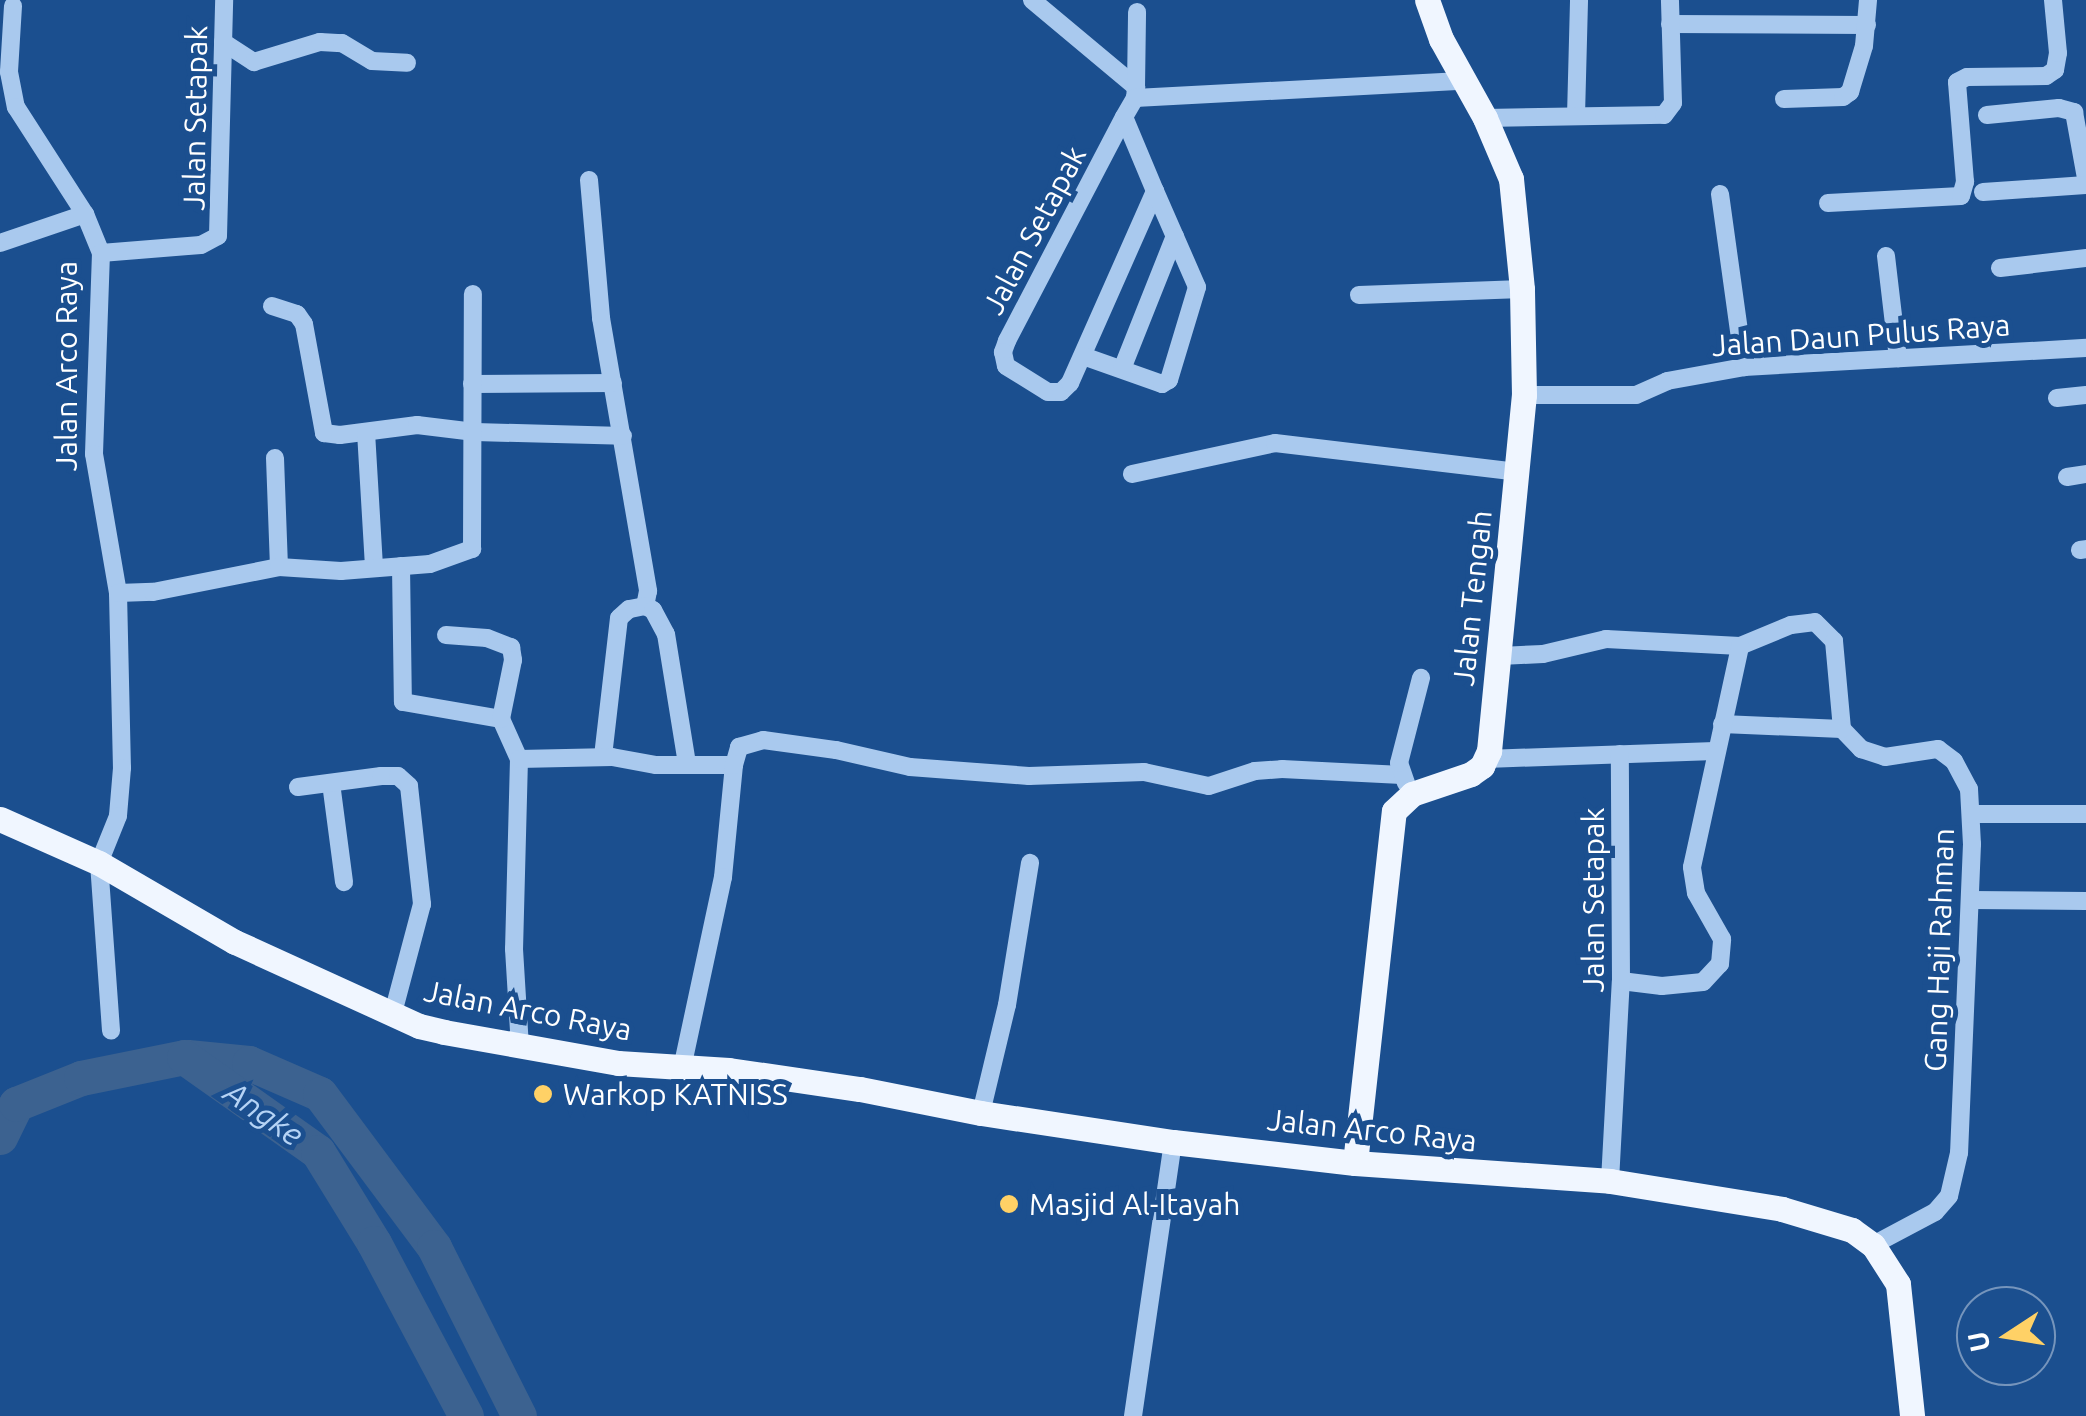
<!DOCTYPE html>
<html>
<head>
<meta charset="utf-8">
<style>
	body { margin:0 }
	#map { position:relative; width:2086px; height:1416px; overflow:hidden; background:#1b4f8f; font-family:Ubuntu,sans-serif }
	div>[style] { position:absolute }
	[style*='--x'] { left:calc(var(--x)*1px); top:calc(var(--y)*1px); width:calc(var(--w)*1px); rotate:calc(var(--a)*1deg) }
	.river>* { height:35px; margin:-17.5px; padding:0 17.5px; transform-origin:17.5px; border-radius:17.5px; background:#3c6290 }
	.minor>* { height:18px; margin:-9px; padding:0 9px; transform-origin:9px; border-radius:9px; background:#a9c9ee }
	.major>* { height:25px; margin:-12.5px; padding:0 12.5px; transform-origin:12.5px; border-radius:12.5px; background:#f0f6ff }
	.dots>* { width:28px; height:28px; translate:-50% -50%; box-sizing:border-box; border:5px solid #1b4f8f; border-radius:50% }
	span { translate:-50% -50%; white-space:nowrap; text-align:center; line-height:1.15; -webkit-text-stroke:10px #1b4f8f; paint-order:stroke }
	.street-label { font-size:30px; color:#fff }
	.poi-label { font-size:30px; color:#fff }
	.left { translate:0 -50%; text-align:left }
	.water-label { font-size:32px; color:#b5d3f5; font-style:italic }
	.north { position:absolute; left:1956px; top:1286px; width:100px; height:100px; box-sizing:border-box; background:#1b4f8f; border:2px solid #7695bc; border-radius:50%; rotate:258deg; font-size:28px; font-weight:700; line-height:40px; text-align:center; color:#fff }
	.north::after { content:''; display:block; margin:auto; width:35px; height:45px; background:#ffd166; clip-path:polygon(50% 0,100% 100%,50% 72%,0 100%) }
</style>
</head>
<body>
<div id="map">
	<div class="river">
		<div style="--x:188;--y:1057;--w:61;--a:5.6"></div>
		<div style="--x:249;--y:1063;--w:77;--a:23.6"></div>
		<div style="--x:320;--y:1094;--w:191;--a:53.3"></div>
		<div style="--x:434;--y:1247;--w:189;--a:63.3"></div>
		<div style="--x:0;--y:1137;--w:37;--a:-64"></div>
		<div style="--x:16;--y:1104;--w:70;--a:-21.8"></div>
		<div style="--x:81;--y:1078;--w:105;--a:-11.5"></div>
		<div style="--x:184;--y:1057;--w:164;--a:35.3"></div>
		<div style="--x:318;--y:1152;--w:107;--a:58.4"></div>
		<div style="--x:374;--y:1243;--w:196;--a:62"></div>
	</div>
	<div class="minor">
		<div style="--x:1032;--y:0;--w:136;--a:39.9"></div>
		<div style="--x:1136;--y:87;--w:11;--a:95"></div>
		<div style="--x:1135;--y:98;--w:22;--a:120"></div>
		<div style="--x:1124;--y:117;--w:253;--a:117.6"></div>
		<div style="--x:1007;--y:341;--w:12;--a:110"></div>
		<div style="--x:1003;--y:352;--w:14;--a:78"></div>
		<div style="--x:1006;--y:366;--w:49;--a:31.8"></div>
		<div style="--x:1048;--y:392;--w:13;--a:0"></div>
		<div style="--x:1061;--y:392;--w:13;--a:-45"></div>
		<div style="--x:1070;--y:383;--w:210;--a:-66.1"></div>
		<div style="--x:1155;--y:191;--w:80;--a:-112.7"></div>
		<div style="--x:13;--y:6;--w:66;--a:93.5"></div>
		<div style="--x:9;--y:72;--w:36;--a:79"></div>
		<div style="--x:16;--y:107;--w:127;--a:57.2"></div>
		<div style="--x:85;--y:214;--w:42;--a:67.7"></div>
		<div style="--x:101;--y:253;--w:201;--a:92"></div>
		<div style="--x:94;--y:454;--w:141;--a:80.2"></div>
		<div style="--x:118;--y:593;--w:175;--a:88.7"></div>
		<div style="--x:122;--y:768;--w:48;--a:94.8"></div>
		<div style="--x:118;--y:816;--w:51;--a:112"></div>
		<div style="--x:99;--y:863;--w:168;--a:85.9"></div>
		<div style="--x:1670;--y:24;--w:197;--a:0.3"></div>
		<div style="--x:223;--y:42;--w:37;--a:33"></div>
		<div style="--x:254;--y:62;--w:69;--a:-16.9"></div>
		<div style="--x:320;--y:42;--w:22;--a:3"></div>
		<div style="--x:342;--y:43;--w:35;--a:31"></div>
		<div style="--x:372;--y:61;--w:35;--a:3"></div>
		<div style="--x:1136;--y:87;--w:75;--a:-89.2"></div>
		<div style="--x:1135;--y:98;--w:327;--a:-3"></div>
		<div style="--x:1784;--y:99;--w:59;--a:-1.9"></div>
		<div style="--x:1843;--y:97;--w:9;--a:-36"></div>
		<div style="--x:1850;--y:92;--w:48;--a:-73.1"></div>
		<div style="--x:1864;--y:46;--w:46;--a:-85"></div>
		<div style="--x:1987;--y:115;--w:72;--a:-5.6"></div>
		<div style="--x:2059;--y:108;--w:16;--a:15"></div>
		<div style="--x:2074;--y:112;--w:67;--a:79.7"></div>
		<div style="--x:1576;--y:116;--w:116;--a:-88.5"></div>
		<div style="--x:1485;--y:118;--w:179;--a:-1"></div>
		<div style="--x:1664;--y:115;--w:15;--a:-53"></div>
		<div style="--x:1673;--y:103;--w:103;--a:-91.7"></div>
		<div style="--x:589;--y:180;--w:139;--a:85"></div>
		<div style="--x:601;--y:318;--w:277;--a:80.2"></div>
		<div style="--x:648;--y:591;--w:15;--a:101"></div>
		<div style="--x:645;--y:606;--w:16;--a:169"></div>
		<div style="--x:629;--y:609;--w:13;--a:138"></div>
		<div style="--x:619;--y:618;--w:140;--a:96.6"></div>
		<div style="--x:1983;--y:192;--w:103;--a:-3.9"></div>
		<div style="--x:1720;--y:194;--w:175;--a:82.1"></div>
		<div style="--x:1828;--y:203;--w:133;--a:-3"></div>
		<div style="--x:1961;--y:196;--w:15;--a:-74"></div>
		<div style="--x:1965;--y:182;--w:100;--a:-94.6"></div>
		<div style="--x:1957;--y:82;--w:11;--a:-27"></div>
		<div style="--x:1967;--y:77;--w:79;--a:-0.7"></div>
		<div style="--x:2046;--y:76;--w:11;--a:-34"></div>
		<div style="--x:2055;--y:70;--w:17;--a:-80"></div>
		<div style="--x:2058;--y:53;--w:53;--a:-95.4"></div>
		<div style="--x:0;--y:243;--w:90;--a:-18.8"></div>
		<div style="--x:101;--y:253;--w:100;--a:-4.6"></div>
		<div style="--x:201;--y:245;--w:19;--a:-28"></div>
		<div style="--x:218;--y:236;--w:236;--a:-88.5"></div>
		<div style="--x:1886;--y:256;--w:103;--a:83.3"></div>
		<div style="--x:2000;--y:268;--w:87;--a:-6.6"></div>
		<div style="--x:1359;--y:295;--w:163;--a:-2.1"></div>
		<div style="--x:272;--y:306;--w:26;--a:18"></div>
		<div style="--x:297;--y:314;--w:12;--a:55"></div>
		<div style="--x:304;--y:324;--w:111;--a:79.6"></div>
		<div style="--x:324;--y:433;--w:16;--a:7"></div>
		<div style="--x:340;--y:435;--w:78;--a:-7.4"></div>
		<div style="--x:417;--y:425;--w:58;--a:6.9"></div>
		<div style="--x:475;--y:432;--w:148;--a:1.5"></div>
		<div style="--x:1083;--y:356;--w:84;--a:19.5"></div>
		<div style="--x:1162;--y:384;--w:8;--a:-30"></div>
		<div style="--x:1169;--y:380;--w:97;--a:-73.2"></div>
		<div style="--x:1197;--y:287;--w:105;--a:-113.6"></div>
		<div style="--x:1122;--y:369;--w:143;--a:-68.3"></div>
		<div style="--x:472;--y:384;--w:141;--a:-0.4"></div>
		<div style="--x:1524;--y:395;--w:112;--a:0"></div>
		<div style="--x:1636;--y:395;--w:34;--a:-24"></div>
		<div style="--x:1667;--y:381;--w:78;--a:-10.3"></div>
		<div style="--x:1744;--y:367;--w:343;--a:-3.2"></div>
		<div style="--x:2057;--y:398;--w:29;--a:-6"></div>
		<div style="--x:366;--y:432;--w:135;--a:86.6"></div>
		<div style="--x:275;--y:458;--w:109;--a:87.9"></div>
		<div style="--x:1132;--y:474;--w:146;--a:-12.2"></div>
		<div style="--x:1275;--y:443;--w:244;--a:6.8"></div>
		<div style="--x:2067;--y:477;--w:19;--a:-9"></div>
		<div style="--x:2080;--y:550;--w:6;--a:-9"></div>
		<div style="--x:401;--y:566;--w:136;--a:89.2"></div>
		<div style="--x:403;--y:702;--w:99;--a:9.8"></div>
		<div style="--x:501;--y:719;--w:44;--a:65.8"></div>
		<div style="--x:519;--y:759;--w:190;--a:91.5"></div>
		<div style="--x:514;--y:949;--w:98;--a:86.5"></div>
		<div style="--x:118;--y:593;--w:35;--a:-2"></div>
		<div style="--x:153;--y:592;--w:128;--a:-11.2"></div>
		<div style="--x:279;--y:567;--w:62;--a:3.7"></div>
		<div style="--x:341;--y:571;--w:89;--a:-4.5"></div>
		<div style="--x:430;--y:564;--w:45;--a:-19.7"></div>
		<div style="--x:472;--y:549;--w:255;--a:-89.8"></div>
		<div style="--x:645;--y:606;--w:9;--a:27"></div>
		<div style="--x:653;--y:610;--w:27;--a:62"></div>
		<div style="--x:666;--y:634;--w:132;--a:80.8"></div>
		<div style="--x:446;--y:635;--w:41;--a:4.2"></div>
		<div style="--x:487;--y:638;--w:26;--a:21"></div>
		<div style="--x:511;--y:647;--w:13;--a:81"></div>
		<div style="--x:513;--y:660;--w:60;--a:101.5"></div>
		<div style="--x:1500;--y:656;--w:43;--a:-2.7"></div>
		<div style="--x:1543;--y:654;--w:65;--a:-13.4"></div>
		<div style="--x:1606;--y:639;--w:134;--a:3"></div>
		<div style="--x:1740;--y:646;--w:55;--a:-22.4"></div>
		<div style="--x:1791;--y:625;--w:24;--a:-7"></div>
		<div style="--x:1815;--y:622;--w:27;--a:45"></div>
		<div style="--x:1834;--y:641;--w:88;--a:84.8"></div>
		<div style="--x:1842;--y:729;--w:28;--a:46"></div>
		<div style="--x:1861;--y:749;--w:25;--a:18"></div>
		<div style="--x:1885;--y:757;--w:54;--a:-8.6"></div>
		<div style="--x:1938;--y:749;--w:20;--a:37"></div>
		<div style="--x:1954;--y:761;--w:32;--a:62"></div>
		<div style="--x:1969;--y:789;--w:55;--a:86.9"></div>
		<div style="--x:1972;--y:844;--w:309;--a:92.4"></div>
		<div style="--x:1959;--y:1153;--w:44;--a:103.1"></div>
		<div style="--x:1949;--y:1196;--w:21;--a:131"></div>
		<div style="--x:1935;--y:1212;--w:70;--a:152"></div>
		<div style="--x:1722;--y:724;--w:120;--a:2.4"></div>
		<div style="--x:519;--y:759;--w:93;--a:-1.2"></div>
		<div style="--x:612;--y:757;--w:45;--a:10.3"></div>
		<div style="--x:656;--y:765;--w:78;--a:0"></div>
		<div style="--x:734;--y:765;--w:113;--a:95.6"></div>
		<div style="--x:723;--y:877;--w:195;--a:102.1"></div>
		<div style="--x:1486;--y:759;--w:229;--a:-2"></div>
		<div style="--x:734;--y:765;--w:19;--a:-74"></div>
		<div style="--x:739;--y:747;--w:25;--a:-16"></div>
		<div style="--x:763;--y:740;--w:74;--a:7.8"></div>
		<div style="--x:836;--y:750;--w:76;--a:12.9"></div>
		<div style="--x:910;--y:767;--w:119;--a:4.3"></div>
		<div style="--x:1029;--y:776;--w:115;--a:-2"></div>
		<div style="--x:1144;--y:772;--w:66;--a:12.2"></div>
		<div style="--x:1209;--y:786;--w:48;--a:-18.1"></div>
		<div style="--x:1255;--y:771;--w:27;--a:-4"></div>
		<div style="--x:1282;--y:769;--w:120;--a:2.9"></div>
		<div style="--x:331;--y:783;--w:100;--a:82.5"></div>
		<div style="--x:1406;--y:783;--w:21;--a:-109"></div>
		<div style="--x:1399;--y:763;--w:88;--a:-75.5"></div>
		<div style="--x:298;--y:787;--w:84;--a:-7.5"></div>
		<div style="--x:381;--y:776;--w:17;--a:0"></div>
		<div style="--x:398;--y:776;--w:15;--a:42"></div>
		<div style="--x:409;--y:786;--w:119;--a:83.7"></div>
		<div style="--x:422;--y:904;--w:113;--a:104.9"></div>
		<div style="--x:1971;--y:814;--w:115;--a:0"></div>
		<div style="--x:1970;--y:900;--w:116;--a:0.5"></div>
		<div style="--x:1621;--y:981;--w:41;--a:7"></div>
		<div style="--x:1662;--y:986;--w:41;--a:-5.6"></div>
		<div style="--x:1703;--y:982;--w:25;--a:-47"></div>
		<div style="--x:1720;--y:964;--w:25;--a:-85"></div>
		<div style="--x:1722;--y:939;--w:53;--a:-119.5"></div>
		<div style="--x:1696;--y:893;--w:26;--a:-99"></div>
		<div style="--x:1692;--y:867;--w:226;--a:-77.7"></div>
		<div style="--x:981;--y:1113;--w:111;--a:-76.5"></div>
		<div style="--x:1007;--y:1005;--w:144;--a:-80.8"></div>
		<div style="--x:1610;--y:1181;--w:200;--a:-86.9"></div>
		<div style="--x:1621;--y:981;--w:227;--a:-90.3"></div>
		<div style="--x:1133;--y:1416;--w:277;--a:-81.7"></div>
	</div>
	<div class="major">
		<div style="--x:0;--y:819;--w:108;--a:24"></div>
		<div style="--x:99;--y:863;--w:157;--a:30.2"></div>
		<div style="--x:235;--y:942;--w:202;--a:24.5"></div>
		<div style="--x:419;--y:1026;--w:26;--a:13"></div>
		<div style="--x:444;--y:1032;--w:177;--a:10.1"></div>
		<div style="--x:618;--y:1063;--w:111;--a:3.6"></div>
		<div style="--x:729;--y:1070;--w:132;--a:8.3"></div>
		<div style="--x:860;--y:1089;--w:123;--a:11.2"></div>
		<div style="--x:981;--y:1113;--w:194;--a:8.6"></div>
		<div style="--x:1173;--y:1142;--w:183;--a:6.6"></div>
		<div style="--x:1355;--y:1163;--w:256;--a:4"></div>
		<div style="--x:1610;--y:1181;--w:174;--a:9.2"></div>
		<div style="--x:1782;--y:1209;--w:73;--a:16.7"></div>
		<div style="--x:1852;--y:1230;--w:26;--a:36"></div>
		<div style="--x:1873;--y:1245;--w:46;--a:57.3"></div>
		<div style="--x:1898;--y:1284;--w:133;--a:83.9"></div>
		<div style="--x:1355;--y:1163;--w:354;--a:-83.7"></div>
		<div style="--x:1394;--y:811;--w:25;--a:-43"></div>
		<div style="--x:1412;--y:794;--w:62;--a:-18.7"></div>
		<div style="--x:1471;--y:774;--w:14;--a:-36"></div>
		<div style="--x:1482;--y:766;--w:17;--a:-65"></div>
		<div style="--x:1489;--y:751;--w:358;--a:-84.4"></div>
		<div style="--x:1524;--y:395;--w:106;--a:-91.1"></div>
		<div style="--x:1522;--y:289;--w:111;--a:-95.7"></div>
		<div style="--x:1511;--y:179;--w:66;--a:-113.1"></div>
		<div style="--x:1485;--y:118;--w:90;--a:-119.1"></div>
		<div style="--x:1441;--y:39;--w:41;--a:-109.7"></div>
	</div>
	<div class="dots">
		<div style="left:543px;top:1094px;background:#ffd166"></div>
		<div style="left:1009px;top:1204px;background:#ffd166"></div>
	</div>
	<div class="street-label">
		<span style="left:195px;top:118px;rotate:-89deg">Jalan Setapak</span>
		<span style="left:1034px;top:230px;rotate:-62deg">Jalan Setapak</span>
		<span style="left:1861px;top:335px;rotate:-4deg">Jalan Daun Pulus Raya</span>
		<span style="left:66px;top:366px;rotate:-90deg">Jalan Arco Raya</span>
		<span style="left:1472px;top:598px;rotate:-84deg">Jalan Tengah</span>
		<span style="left:1593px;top:900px;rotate:-90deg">Jalan Setapak</span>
		<span style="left:1939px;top:950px;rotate:-88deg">Gang Haji Rahman</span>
		<span style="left:528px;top:1010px;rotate:11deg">Jalan Arco Raya</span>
		<span style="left:1372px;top:1130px;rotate:6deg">Jalan Arco Raya</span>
	</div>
	<div class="poi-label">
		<span class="left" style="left:563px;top:1094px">Warkop KATNISS</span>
		<span class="left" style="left:1029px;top:1204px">Masjid Al-Itayah</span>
	</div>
	<div class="water-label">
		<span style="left:264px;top:1113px;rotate:35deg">Angke</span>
	</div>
	<div class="north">U</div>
</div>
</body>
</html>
